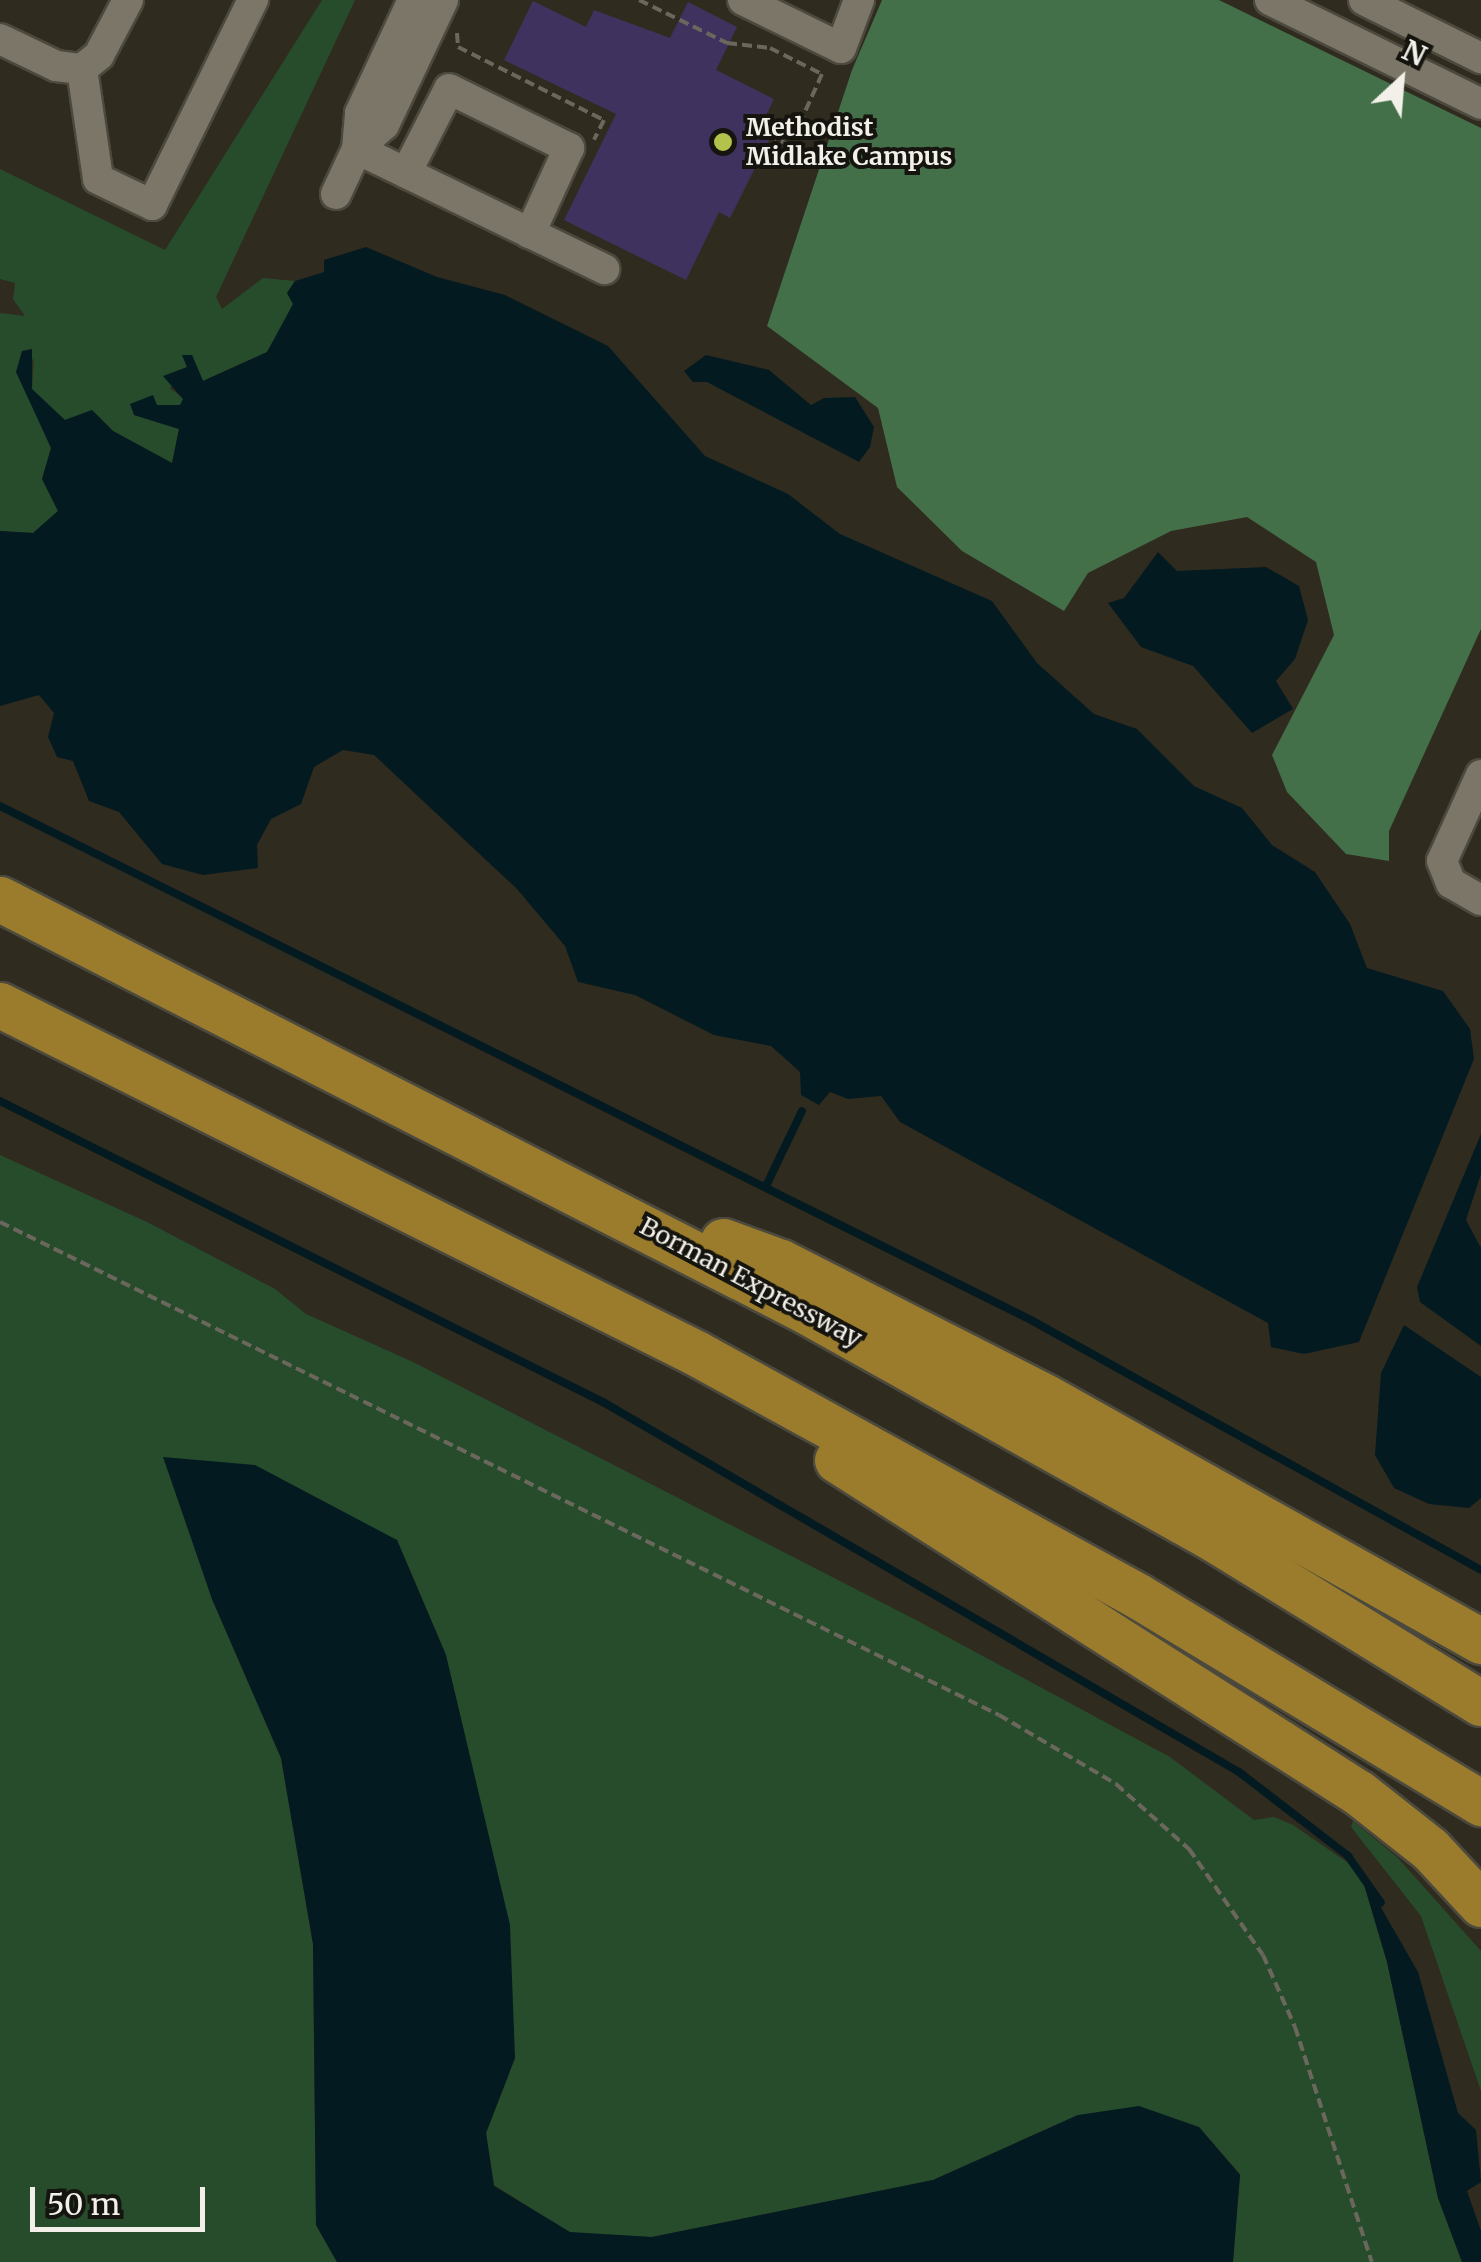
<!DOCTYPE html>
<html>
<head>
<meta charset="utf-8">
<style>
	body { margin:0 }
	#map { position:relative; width:1481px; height:2262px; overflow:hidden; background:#302b1f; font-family:Merriweather,serif }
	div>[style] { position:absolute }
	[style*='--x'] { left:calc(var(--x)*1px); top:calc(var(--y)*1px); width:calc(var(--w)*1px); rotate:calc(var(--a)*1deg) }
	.green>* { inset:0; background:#264c2c }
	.forest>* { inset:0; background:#436f49 }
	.water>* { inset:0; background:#041a21 }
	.stream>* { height:8px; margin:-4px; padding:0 4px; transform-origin:4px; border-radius:4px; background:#041a21 }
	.building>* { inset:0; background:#40325f }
	.path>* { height:4px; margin-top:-2px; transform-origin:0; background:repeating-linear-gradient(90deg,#6b675d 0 10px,transparent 0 15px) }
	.roads { filter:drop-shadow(2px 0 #4c493e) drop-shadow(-2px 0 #4c493e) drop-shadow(0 2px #4c493e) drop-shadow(0 -2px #4c493e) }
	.minor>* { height:30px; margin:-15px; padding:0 15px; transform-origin:15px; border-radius:15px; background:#7b7668 }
	.highway>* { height:45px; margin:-22.5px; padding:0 22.5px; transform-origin:22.5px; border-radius:22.5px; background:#9b7c2c }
	.dots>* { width:28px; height:28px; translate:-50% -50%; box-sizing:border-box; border:5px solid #16140f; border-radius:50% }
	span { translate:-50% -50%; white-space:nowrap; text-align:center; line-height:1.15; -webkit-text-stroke:8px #16140f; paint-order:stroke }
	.poi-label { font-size:25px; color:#f2f0e8; font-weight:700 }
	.left { translate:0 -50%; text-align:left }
	.street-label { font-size:25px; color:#f2f0e8 }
	.north { position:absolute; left:1351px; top:30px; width:100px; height:100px; -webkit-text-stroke:8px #16140f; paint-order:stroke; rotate:26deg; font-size:28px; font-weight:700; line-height:40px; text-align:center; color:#f2f0e8 }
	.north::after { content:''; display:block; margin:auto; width:35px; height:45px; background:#f2f0e8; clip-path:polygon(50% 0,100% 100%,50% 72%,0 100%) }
	.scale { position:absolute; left:30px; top:2187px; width:175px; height:45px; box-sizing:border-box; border:5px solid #f2f0e8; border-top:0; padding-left:12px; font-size:30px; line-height:35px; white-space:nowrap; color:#f2f0e8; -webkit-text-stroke:8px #16140f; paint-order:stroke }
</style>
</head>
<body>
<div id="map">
	<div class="green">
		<div style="clip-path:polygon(322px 0,355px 0,216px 297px,222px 309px,263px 278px,295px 281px,287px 293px,293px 304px,278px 334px,267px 352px,203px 381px,192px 355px,183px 356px,187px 368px,170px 388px,184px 399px,180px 405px,134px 415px,179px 429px,172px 463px,113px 431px,92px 410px,65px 420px,43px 403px,32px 389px,34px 357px,24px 379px,51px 448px,42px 479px,58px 511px,33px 533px,0 531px,0 313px,25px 316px,13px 299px,15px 283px,0 279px,0 169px,165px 250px)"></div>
		<div style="clip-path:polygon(0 1155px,147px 1222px,275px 1289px,306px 1314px,413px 1362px,916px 1620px,1170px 1757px,1254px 1820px,1274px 1817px,1293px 1825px,1360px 1871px,1387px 1962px,1438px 2198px,1462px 2262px,1233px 2262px,1240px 2174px,1199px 2127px,1078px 2115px,933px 2180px,652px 2237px,570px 2233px,494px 2185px,486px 2133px,515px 2058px,446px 1655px,397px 1540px,164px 1457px,212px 1599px,281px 1758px,313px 1944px,316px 2225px,337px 2262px,0 2262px)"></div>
		<div style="clip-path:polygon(1353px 1821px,1397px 1857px,1481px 1951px,1481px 2091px,1421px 1916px,1351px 1827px)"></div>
	</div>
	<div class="forest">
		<div style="clip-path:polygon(882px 0,1219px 0,1481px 128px,1481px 629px,1389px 831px,1389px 861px,1346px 854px,1287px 792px,1272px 755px,1334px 635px,1316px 562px,1247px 517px,1171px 531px,1088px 573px,1064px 611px,962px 551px,897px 487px,878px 408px,767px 326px,852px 70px)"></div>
	</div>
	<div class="water">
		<div style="clip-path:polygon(366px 247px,437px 277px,505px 295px,608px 346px,705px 456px,788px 494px,840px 534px,992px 601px,1037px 663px,1094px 714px,1137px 729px,1194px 786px,1242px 808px,1272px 845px,1315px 872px,1350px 924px,1367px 968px,1443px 991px,1470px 1029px,1474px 1059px,1359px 1342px,1304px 1354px,1271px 1347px,1268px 1323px,900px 1122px,881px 1096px,848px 1099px,830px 1092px,819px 1105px,801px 1095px,800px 1072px,771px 1046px,714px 1035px,635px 995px,578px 982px,565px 946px,517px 889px,374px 755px,343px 750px,314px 767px,301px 804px,271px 819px,257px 845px,258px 868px,203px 875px,162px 864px,119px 812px,89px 801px,73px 761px,57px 757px,48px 737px,54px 713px,39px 695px,0 706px,0 531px,33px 533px,58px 511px,42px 479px,51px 448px,16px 372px,22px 351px,32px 349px,32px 389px,65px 420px,92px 410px,113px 431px,172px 463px,179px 429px,134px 415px,130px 404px,153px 395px,157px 405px,180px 405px,183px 399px,163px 376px,187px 367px,182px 355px,192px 355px,203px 381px,267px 352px,293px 304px,287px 293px,295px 281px,324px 272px,324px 260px)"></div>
		<div style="clip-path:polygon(706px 355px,769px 370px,811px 405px,824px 398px,855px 397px,874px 427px,870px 447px,859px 462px,707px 382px,693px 382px,684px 371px)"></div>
		<div style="clip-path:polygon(1158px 552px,1177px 571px,1266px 567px,1299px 586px,1308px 620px,1295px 659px,1276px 681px,1293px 709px,1252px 733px,1193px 666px,1141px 647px,1108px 603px,1124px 598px)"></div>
		<div style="clip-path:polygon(1481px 1134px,1481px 1174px,1466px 1220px,1481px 1248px,1481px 1346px,1420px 1302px,1417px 1287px)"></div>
		<div style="clip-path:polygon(1404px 1325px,1481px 1377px,1481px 1498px,1469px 1508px,1429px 1504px,1394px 1488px,1375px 1455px,1381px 1373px)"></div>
		<div style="clip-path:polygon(163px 1457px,255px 1465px,397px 1540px,446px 1655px,510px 1925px,515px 2058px,486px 2133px,494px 2186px,570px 2232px,652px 2237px,933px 2180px,1078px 2115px,1139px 2106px,1199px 2127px,1240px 2175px,1233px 2262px,337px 2262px,316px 2225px,313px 1944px,281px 1758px,212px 1599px)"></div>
		<div style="clip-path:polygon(1360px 1871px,1418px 1972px,1458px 2113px,1476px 2130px,1481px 2182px,1467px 2191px,1481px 2231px,1481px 2262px,1462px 2262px,1438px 2198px,1387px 1962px)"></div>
	</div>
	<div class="stream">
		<div style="--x:0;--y:806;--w:1152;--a:26.5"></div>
		<div style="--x:1031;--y:1320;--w:515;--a:29.05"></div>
		<div style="--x:0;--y:1101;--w:674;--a:26.53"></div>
		<div style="--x:603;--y:1402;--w:736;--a:30.19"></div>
		<div style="--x:1239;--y:1772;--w:138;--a:37.6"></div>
		<div style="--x:1348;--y:1856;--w:57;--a:54.9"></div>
		<div style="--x:766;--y:1186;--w:83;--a:-64.4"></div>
	</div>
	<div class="building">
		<div style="clip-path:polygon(533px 1px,586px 27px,594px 10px,670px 38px,688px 2px,737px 27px,716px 70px,774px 99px,757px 134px,769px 140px,730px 218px,719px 212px,686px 280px,564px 220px,616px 114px,504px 60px)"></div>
	</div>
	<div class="path">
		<div style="--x:639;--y:0;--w:98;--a:26"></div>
		<div style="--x:727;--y:43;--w:43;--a:6.6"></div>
		<div style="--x:770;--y:48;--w:58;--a:26.6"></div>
		<div style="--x:822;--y:74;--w:78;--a:114.3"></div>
		<div style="--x:790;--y:145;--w:24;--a:-156"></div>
		<div style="--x:457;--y:33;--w:14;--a:86"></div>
		<div style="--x:458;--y:47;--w:163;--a:26.6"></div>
		<div style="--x:604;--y:120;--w:22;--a:117"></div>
		<div style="--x:0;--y:1222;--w:1114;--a:26.27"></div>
		<div style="--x:999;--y:1715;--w:136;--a:30.5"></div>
		<div style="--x:1116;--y:1784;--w:98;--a:41.7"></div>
		<div style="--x:1189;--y:1849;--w:129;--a:55.1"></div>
		<div style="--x:1263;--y:1955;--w:79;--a:66"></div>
		<div style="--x:1295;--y:2027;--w:247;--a:71.9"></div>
	</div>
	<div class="roads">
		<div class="minor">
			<div style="--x:743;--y:0;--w:109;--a:26.1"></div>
			<div style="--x:841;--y:48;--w:51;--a:-69.4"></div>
			<div style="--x:1270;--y:0;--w:235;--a:26.2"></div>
			<div style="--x:1364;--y:0;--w:131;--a:26.4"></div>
			<div style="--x:0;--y:39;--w:62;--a:25.7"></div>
			<div style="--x:56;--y:66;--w:26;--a:7"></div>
			<div style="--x:82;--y:69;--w:22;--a:-39"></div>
			<div style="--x:99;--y:55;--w:62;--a:-62.2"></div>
			<div style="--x:82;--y:69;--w:111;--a:81.7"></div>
			<div style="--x:98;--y:179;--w:60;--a:25.7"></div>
			<div style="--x:152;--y:205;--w:229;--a:-63.8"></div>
			<div style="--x:357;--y:149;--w:275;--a:25.9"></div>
			<div style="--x:357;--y:149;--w:36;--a:-42"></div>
			<div style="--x:384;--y:125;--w:138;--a:-64.7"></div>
			<div style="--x:406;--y:173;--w:94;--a:-62.9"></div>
			<div style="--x:449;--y:89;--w:134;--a:26.2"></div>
			<div style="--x:569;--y:148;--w:94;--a:114.6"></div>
			<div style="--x:336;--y:194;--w:50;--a:-65"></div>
			<div style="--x:357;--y:149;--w:36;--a:-85"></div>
			<div style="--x:360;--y:113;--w:125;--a:-64.9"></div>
			<div style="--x:1481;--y:775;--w:94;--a:114.4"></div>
			<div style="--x:1442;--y:861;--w:24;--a:68"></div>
			<div style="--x:1451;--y:883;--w:34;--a:30"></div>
		</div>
		<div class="highway">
			<div style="--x:0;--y:899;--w:905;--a:27.07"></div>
			<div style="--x:806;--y:1311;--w:467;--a:29.2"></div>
			<div style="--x:1214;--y:1539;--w:313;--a:31.6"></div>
			<div style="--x:0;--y:1005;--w:778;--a:26.57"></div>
			<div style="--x:696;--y:1353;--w:504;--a:28.8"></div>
			<div style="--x:1138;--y:1596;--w:401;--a:31.1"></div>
			<div style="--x:723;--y:1241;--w:62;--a:19.9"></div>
			<div style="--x:781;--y:1262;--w:297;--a:27"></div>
			<div style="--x:1046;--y:1397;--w:499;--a:29.3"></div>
			<div style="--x:837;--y:1460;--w:619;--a:32.54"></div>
			<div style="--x:1359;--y:1793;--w:90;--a:38.3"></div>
			<div style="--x:1430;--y:1849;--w:75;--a:47.2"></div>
		</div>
	</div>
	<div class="dots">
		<div style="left:723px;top:142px;background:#b3c24b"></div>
	</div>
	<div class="poi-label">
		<span class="left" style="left:746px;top:142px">Methodist<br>Midlake Campus</span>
	</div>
	<div class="street-label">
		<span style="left:751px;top:1282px;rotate:28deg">Borman Expressway</span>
	</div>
	<div class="north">N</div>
	<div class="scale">50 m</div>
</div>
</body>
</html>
